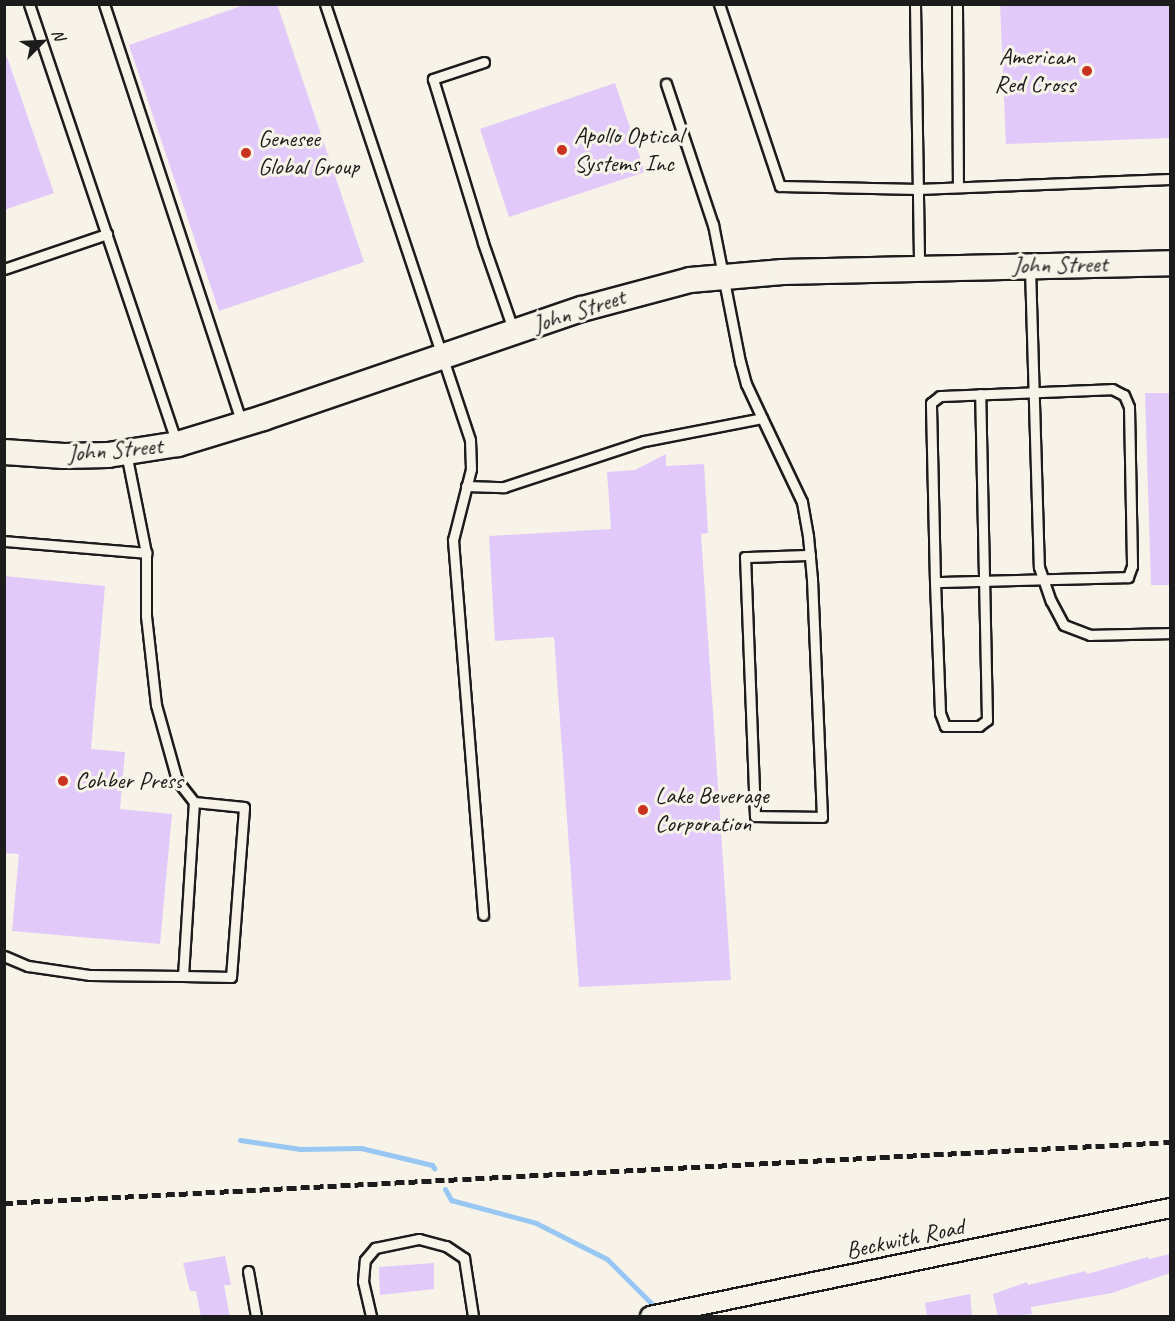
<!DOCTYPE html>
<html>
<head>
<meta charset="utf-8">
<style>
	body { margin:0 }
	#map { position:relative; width:1175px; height:1321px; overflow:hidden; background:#f7f3e8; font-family:Caveat,sans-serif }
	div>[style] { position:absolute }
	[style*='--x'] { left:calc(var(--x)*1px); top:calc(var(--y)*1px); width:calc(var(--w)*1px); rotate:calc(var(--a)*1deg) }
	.stream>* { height:5px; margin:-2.5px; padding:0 2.5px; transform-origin:2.5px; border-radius:2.5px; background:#99c7f3 }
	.building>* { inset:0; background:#e1cafa }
	.roads { filter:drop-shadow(2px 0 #1c1c1c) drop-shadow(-2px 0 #1c1c1c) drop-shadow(0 2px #1c1c1c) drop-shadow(0 -2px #1c1c1c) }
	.lane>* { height:9px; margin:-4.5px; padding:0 4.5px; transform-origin:4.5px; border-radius:4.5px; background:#f7f3e8 }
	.street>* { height:18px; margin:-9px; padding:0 9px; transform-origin:9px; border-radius:9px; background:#f7f3e8 }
	.secondary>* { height:24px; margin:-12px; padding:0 12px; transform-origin:12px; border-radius:12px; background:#f7f3e8 }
	.rail>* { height:4.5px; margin-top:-2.25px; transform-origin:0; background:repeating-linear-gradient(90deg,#1c1c1c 0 9px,transparent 0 13.5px) }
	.dots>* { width:16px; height:16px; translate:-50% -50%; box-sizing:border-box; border:3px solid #f7f3e8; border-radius:50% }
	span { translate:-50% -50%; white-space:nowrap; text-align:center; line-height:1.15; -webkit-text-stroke:6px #f7f3e8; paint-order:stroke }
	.poi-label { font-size:24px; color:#1c1c1c }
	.right { translate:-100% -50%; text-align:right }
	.left { translate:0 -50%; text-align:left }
	.street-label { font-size:24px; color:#1c1c1c }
	.frame { position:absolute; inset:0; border:6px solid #1c1c1c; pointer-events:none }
	.north { position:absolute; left:12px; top:12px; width:60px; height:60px; -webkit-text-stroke:4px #f7f3e8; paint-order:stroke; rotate:66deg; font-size:16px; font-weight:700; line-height:24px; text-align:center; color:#1c1c1c }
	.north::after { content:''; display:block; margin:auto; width:21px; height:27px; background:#1c1c1c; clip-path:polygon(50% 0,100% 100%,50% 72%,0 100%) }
</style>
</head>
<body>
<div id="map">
	<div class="stream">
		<div style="--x:240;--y:1140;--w:61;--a:8.5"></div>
		<div style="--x:300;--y:1149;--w:61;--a:-0.9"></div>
		<div style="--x:361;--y:1148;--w:73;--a:13.5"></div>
		<div style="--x:432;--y:1165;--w:4;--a:56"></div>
		<div style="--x:445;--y:1189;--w:13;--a:61"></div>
		<div style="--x:451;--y:1200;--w:88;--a:15.1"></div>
		<div style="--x:536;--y:1223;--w:80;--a:26.9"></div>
		<div style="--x:607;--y:1259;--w:74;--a:45"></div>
	</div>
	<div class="building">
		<div style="clip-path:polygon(247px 4px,277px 4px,364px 262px,219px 311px,129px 45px)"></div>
		<div style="clip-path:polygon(1000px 4px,1170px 4px,1170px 138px,1006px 144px)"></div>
		<div style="clip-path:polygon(4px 57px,7px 57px,54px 193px,4px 210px)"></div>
		<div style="clip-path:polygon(615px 83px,645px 172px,509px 217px,480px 129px)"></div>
		<div style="clip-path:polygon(1145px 393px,1170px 393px,1170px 585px,1151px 585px)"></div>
		<div style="clip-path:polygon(666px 454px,666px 466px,704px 464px,708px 533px,701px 534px,731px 980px,579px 987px,554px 637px,495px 641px,489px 536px,611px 529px,607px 472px,635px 470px)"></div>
		<div style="clip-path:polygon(4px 576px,105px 586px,91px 749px,125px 752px,120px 809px,172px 814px,160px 944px,12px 931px,19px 854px,4px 853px)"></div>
		<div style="clip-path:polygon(1170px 1254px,1170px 1273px,1112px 1293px,1031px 1307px,1032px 1314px,998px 1317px,993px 1294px,1027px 1282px,1028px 1285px,1086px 1271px,1087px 1274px,1148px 1257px,1149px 1259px)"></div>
		<div style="clip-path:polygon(225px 1256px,231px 1285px,224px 1285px,230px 1317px,201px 1317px,196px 1291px,190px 1291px,183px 1263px)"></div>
		<div style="clip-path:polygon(434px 1263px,434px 1289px,380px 1295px,379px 1267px)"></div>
		<div style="clip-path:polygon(970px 1294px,972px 1317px,927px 1317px,925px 1303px)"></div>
	</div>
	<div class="roads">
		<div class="lane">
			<div style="--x:29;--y:4;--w:463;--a:71.4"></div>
			<div style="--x:104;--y:4;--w:442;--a:71.8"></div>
			<div style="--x:325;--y:4;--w:459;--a:71.6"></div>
			<div style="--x:470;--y:440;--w:29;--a:88"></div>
			<div style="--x:471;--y:469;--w:73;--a:104.2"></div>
			<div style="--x:453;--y:540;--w:376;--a:85.4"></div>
			<div style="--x:719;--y:4;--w:192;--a:71.5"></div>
			<div style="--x:780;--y:186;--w:138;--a:1.2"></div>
			<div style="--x:918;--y:189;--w:252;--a:-2.3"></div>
			<div style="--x:915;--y:4;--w:264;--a:89.1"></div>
			<div style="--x:957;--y:4;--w:183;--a:89.7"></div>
			<div style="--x:484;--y:62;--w:54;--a:161.6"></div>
			<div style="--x:433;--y:79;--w:171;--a:73"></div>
			<div style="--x:483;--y:243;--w:94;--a:70.8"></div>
			<div style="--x:1030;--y:268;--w:299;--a:88.3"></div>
			<div style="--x:1039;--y:567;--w:36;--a:71"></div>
			<div style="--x:1051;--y:601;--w:27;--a:62"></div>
			<div style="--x:1064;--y:625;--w:28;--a:21"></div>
			<div style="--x:1090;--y:635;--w:80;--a:-1.4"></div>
			<div style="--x:4;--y:269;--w:109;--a:-18.8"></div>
			<div style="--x:1112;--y:389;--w:13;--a:27"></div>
			<div style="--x:1124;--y:395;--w:13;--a:67"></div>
			<div style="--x:1129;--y:407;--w:159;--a:88.9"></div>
			<div style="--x:1132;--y:566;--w:12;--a:110"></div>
			<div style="--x:1128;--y:577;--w:193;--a:178.5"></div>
			<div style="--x:935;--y:582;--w:179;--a:-91.3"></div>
			<div style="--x:931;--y:403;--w:11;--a:-38"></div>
			<div style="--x:940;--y:396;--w:172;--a:-2.3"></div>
			<div style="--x:762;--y:418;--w:93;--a:64.5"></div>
			<div style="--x:802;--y:502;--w:35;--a:80"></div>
			<div style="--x:808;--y:536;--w:43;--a:84.7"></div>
			<div style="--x:812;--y:579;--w:238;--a:87.6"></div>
			<div style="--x:822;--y:817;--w:67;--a:-179.1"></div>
			<div style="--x:755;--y:816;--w:259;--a:-92.2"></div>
			<div style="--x:745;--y:557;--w:65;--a:-1.8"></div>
			<div style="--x:466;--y:486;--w:38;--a:2"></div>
			<div style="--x:504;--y:487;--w:147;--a:-18.2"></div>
			<div style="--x:644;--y:441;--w:120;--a:-11"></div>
			<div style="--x:762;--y:418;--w:38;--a:-115"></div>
			<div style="--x:746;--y:384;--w:23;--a:-105"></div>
			<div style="--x:740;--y:362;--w:140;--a:-101.1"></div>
			<div style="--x:713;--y:225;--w:149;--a:-108.4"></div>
			<div style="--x:4;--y:541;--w:143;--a:4.8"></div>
			<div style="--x:146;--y:553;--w:102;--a:-101.3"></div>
			<div style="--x:935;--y:582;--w:131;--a:87.8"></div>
			<div style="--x:940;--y:713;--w:14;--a:69"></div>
			<div style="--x:945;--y:726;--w:34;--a:0"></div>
			<div style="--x:979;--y:726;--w:10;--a:-37"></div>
			<div style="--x:987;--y:720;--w:326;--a:-91.2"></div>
			<div style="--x:4;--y:956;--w:26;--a:23"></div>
			<div style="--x:28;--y:966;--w:63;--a:8.3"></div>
			<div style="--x:90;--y:975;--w:93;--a:0.6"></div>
			<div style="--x:183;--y:976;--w:174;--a:-86.4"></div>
			<div style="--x:194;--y:802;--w:28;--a:-128"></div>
			<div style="--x:177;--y:780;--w:78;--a:-105.6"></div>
			<div style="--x:156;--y:705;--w:90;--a:-96.4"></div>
			<div style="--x:146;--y:616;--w:63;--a:-90"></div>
			<div style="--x:183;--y:976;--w:48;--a:1.2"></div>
			<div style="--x:231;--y:977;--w:170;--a:-85.6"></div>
			<div style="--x:244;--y:807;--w:50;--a:-174.3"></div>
			<div style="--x:248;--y:1271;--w:46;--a:79.9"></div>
			<div style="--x:371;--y:1316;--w:36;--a:-103"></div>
			<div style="--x:363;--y:1281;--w:21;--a:-85"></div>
			<div style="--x:365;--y:1260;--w:16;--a:-50"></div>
			<div style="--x:375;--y:1248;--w:45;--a:-11.6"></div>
			<div style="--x:419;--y:1239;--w:28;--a:15"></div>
			<div style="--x:446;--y:1246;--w:22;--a:34"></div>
			<div style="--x:464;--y:1258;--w:59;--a:81.2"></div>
		</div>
		<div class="street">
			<div style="--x:650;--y:1316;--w:531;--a:-11.73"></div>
		</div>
		<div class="secondary">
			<div style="--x:4;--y:452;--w:60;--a:3.8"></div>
			<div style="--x:64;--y:456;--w:44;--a:-1.3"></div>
			<div style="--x:108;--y:455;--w:71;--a:-8.9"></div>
			<div style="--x:178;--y:444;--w:89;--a:-17"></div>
			<div style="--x:263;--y:418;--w:337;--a:-18.9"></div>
			<div style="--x:582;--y:309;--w:112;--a:-15"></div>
			<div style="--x:690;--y:280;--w:93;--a:-4.9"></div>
			<div style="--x:783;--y:272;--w:387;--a:-1.3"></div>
		</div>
	</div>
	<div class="rail">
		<div style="--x:4;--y:1203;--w:1168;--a:-2.99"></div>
	</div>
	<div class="dots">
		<div style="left:1087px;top:71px;background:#c8321e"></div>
		<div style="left:562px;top:150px;background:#c8321e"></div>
		<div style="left:246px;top:153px;background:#c8321e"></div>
		<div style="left:63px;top:781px;background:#c8321e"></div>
		<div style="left:643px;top:810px;background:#c8321e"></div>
	</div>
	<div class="poi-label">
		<span class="right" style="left:1075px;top:71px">American<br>Red Cross</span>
		<span class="left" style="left:574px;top:150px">Apollo Optical<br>Systems Inc</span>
		<span class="left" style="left:258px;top:153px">Genesee<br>Global Group</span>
		<span class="left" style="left:75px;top:781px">Cohber Press</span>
		<span class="left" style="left:655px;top:810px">Lake Beverage<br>Corporation</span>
	</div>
	<div class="street-label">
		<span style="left:1060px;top:265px;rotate:-1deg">John Street</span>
		<span style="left:579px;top:311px;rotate:-18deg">John Street</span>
		<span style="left:115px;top:450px;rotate:-5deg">John Street</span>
		<span style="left:905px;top:1239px;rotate:-12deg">Beckwith Road</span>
	</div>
	<div class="frame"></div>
	<div class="north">N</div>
</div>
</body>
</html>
